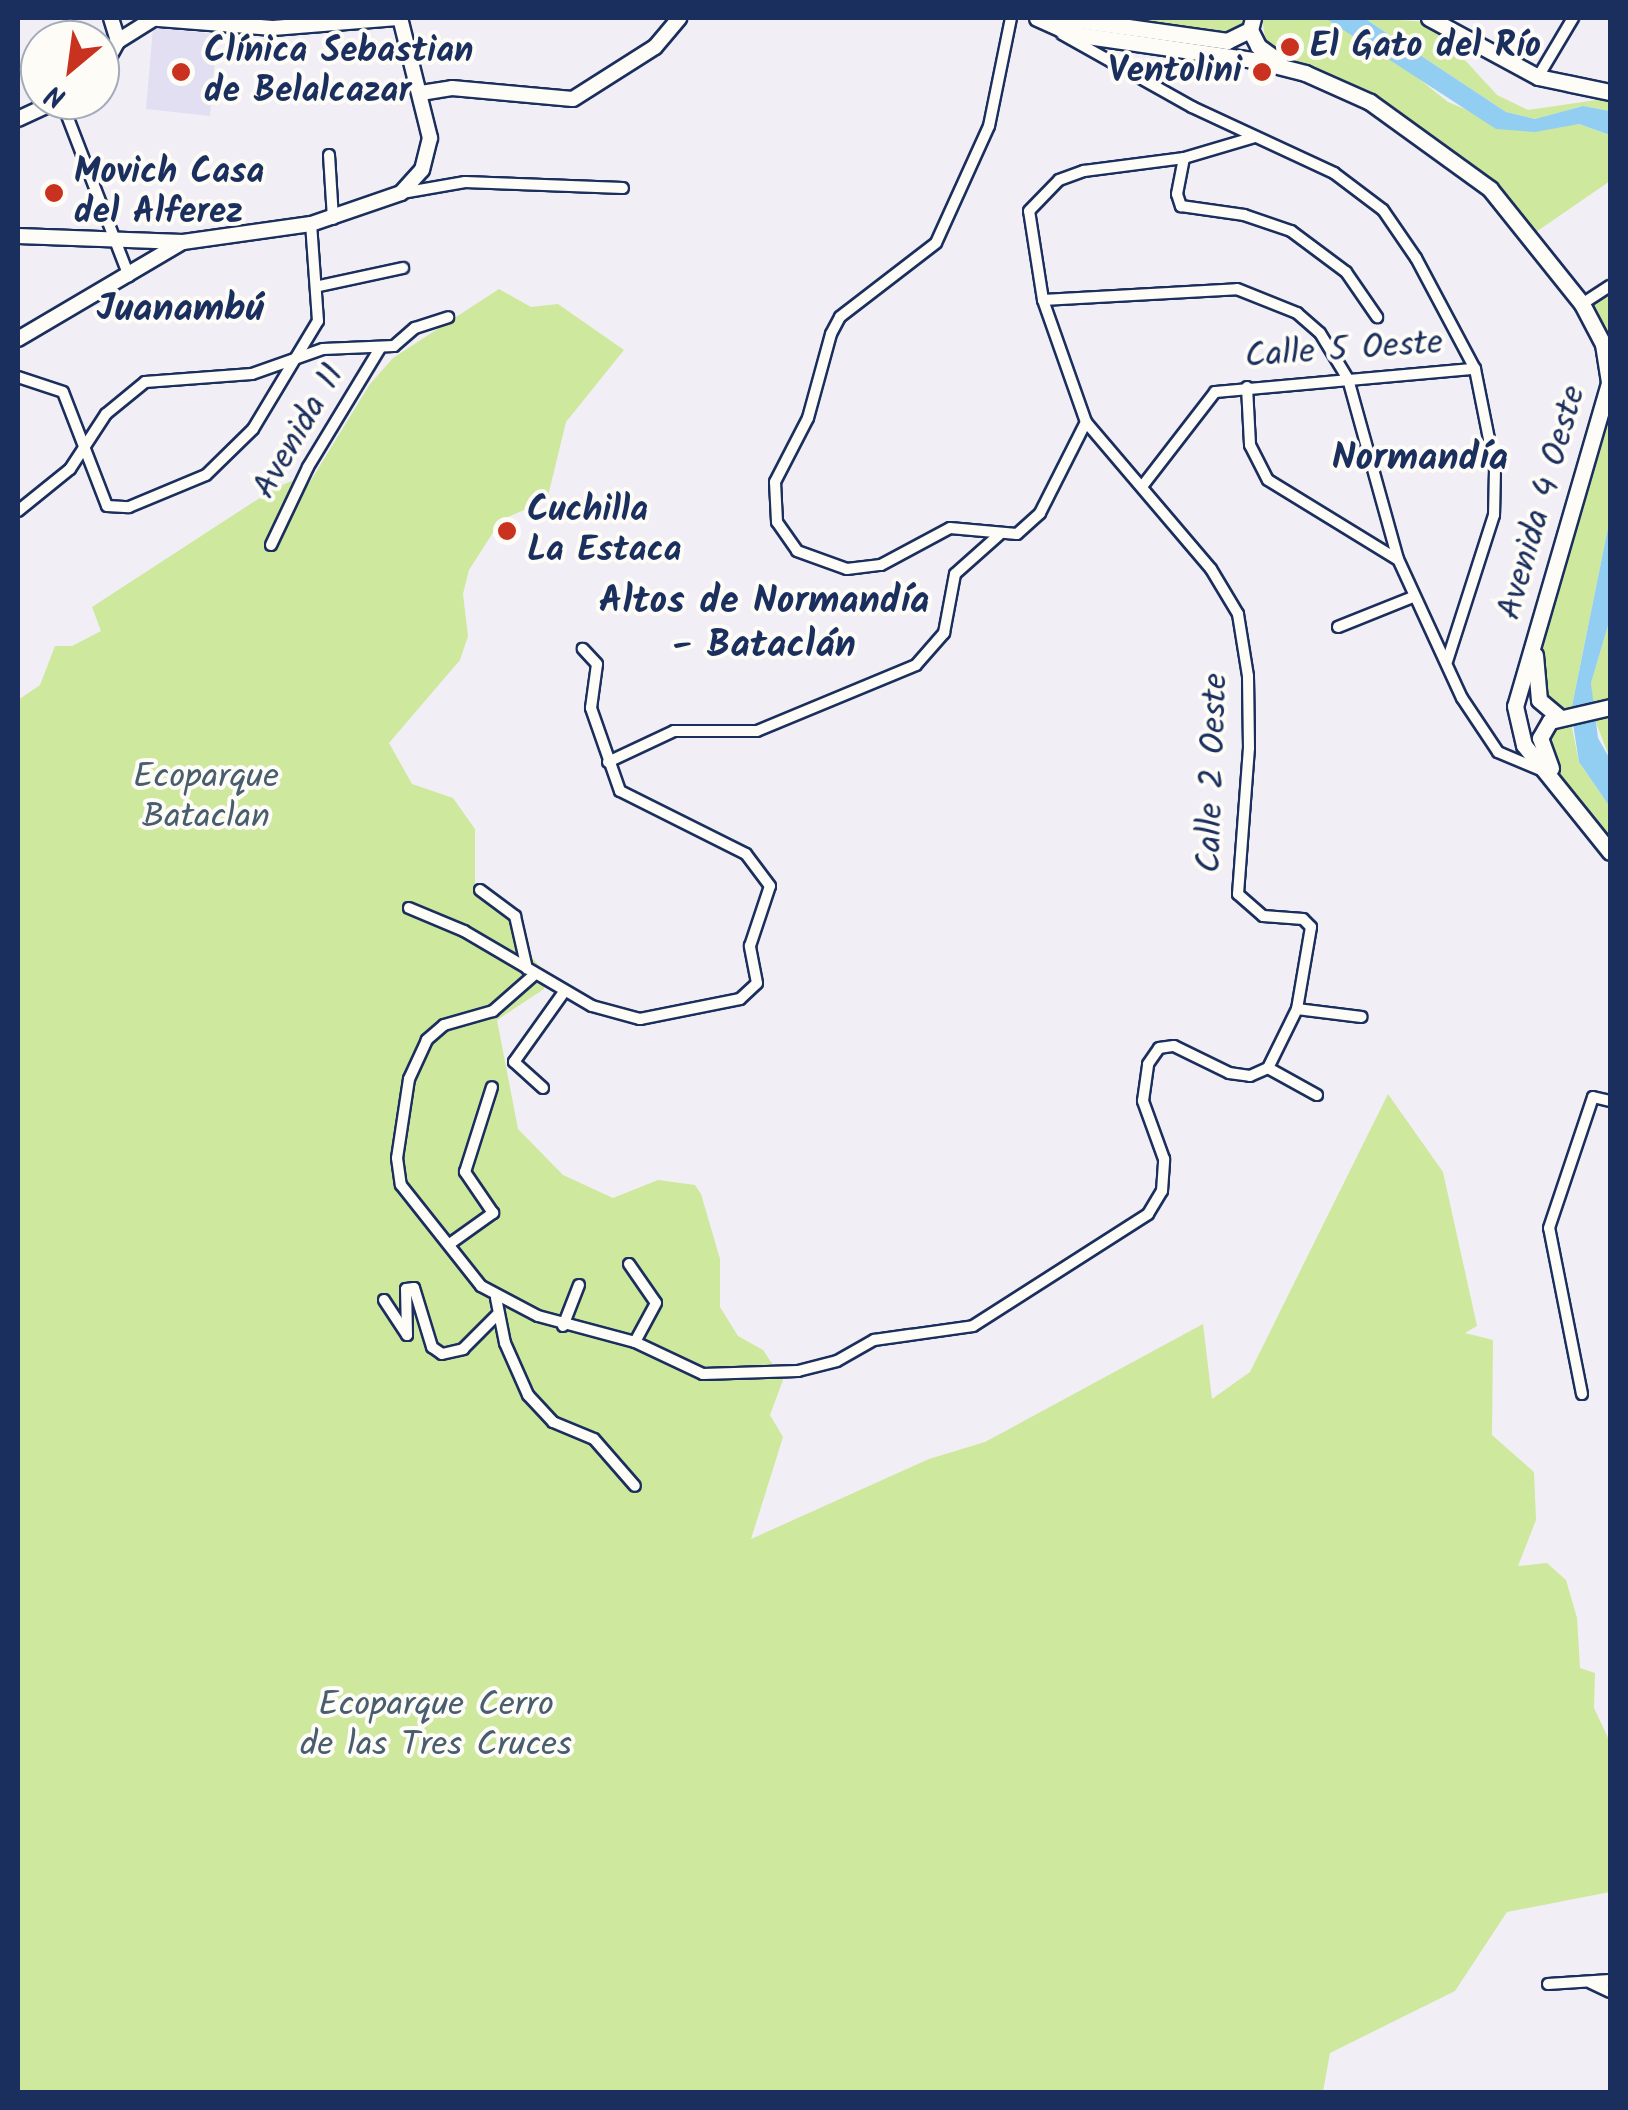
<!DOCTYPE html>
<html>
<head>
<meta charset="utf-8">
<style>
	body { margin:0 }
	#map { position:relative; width:1628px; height:2110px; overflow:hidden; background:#f1eff5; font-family:Kalam,sans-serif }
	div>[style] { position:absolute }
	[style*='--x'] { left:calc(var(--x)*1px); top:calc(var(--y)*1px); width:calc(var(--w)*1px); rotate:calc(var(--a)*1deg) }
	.built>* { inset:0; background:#e2dff2 }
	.green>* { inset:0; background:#cee89e }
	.water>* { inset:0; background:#92cef2 }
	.roads { filter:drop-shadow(2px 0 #1b2f5e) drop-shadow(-2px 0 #1b2f5e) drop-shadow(0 2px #1b2f5e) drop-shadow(0 -2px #1b2f5e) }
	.street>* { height:10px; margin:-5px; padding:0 5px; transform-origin:5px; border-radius:5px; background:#fdfcf7 }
	.secondary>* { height:14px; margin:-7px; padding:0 7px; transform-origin:7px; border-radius:7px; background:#fdfcf7 }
	.primary>* { height:15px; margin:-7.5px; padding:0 7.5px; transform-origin:7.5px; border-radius:7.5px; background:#fdfcf7 }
	.dots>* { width:28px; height:28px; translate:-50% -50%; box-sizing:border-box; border:5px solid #fdfcf7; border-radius:50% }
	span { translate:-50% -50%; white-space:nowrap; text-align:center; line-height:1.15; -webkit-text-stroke:8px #fdfcf7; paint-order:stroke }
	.poi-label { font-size:35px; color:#1b2f5e; font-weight:700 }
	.left { translate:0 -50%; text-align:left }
	.right { translate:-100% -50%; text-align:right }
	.street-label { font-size:35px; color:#1b2f5e }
	.park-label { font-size:35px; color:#485d6e }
	.neighbourhood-label { font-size:38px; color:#1b2f5e; font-weight:700 }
	.frame { position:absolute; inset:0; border:20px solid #1b2f5e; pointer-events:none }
	.north { position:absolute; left:20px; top:20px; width:100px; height:100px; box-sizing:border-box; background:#fdfcf7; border:2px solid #a3aaba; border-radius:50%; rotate:209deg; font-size:28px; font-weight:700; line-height:40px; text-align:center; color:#1b2f5e }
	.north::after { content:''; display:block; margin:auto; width:35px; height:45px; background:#c8321e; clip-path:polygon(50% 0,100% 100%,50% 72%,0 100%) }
</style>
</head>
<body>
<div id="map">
	<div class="built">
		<div style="clip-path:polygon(153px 28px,217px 34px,210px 116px,146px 109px)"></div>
	</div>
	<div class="green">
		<div style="clip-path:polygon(1101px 18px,1245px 18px,1234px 36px)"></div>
		<div style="clip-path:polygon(1262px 18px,1325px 18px,1379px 47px,1448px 102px,1516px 130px,1579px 124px,1610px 135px,1610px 181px,1536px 232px,1494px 185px,1404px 116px,1275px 52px,1266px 44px)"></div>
		<div style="clip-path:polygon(1364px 18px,1430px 22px,1497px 95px,1528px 110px,1610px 98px,1610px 111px,1583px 106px,1536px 119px,1506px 112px)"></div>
		<div style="clip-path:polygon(1610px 286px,1610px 332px,1605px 331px,1586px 301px)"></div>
		<div style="clip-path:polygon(499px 289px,531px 307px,558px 304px,624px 350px,566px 422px,547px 500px,501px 520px,469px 570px,463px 594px,468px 636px,460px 660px,389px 743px,412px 784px,453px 798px,475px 829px,475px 894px,519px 923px,525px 950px,546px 973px,544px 989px,497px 1020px,518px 1129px,563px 1175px,613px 1198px,658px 1180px,695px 1185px,701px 1194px,720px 1259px,720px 1307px,738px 1336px,763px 1350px,783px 1380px,770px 1415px,783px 1437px,751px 1539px,929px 1459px,985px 1442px,1203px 1324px,1212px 1399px,1250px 1372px,1388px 1094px,1443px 1172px,1477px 1326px,1465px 1333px,1493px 1340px,1492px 1435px,1534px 1472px,1536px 1520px,1518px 1566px,1547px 1563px,1566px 1580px,1577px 1618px,1580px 1668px,1595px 1673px,1594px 1708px,1610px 1742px,1610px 1892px,1507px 1912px,1455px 1991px,1330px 2053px,1323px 2092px,18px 2092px,18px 700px,40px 685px,55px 646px,72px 646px,101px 631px,92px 607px,275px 488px,294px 480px,308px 485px,370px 384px,393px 358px)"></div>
		<div style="clip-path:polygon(1610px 413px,1610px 518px,1571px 711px,1564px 712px,1542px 698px,1542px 646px)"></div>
		<div style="clip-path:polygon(1610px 619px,1610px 699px,1593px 707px,1591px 683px)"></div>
		<div style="clip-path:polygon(1610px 718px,1610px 759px,1595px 720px)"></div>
		<div style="clip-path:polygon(1571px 723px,1579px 762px,1610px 807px,1610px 841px,1567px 787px,1547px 744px,1555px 725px)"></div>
	</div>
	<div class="water">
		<div style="clip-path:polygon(1325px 18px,1364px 18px,1506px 112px,1535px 119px,1583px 106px,1610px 111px,1610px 135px,1579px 124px,1535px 132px,1496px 129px)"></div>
		<div style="clip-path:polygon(1610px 518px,1610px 619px,1591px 683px,1598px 738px,1610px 759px,1610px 807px,1579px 762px,1571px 711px)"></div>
	</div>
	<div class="roads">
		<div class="street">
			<div style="--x:1011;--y:18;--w:110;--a:101.5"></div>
			<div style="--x:989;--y:126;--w:128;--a:114.4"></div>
			<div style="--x:936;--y:243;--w:121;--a:142.4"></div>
			<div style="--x:840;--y:317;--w:19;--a:118"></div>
			<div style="--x:831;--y:334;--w:87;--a:105.3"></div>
			<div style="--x:808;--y:418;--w:72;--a:117.3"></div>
			<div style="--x:775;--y:482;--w:40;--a:87.1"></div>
			<div style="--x:777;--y:522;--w:35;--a:55"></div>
			<div style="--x:797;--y:551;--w:53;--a:19.8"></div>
			<div style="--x:847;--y:569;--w:34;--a:-7"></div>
			<div style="--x:881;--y:565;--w:78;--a:-28.2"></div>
			<div style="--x:950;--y:528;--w:67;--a:5.1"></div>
			<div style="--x:1017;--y:534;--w:31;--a:-42"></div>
			<div style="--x:1040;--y:513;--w:102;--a:-63.2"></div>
			<div style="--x:1062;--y:34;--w:149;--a:29.3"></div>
			<div style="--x:1192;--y:107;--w:157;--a:24.9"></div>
			<div style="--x:1334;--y:173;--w:61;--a:37.1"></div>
			<div style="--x:1383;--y:210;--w:58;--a:55.5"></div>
			<div style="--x:1416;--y:258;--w:126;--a:62"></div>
			<div style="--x:1475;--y:369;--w:102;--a:78.7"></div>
			<div style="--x:1495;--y:469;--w:46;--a:91.2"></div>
			<div style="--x:1494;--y:515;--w:153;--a:107.8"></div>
			<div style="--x:1538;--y:77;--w:69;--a:-59.3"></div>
			<div style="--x:61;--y:100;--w:189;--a:68.9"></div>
			<div style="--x:329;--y:155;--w:64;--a:86.4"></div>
			<div style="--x:1184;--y:158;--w:37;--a:101"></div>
			<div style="--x:1177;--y:194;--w:13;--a:72"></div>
			<div style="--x:1181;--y:206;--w:64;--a:8.1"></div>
			<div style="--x:1244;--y:215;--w:50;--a:18.8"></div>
			<div style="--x:1291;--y:231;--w:69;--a:36.7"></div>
			<div style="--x:1346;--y:272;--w:55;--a:55.4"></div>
			<div style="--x:402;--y:193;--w:64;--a:-9.9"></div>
			<div style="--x:465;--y:182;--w:158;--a:2.2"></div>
			<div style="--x:319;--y:286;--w:86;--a:-12.1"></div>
			<div style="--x:1043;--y:300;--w:194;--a:-3.2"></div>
			<div style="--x:1237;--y:289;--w:65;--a:21.8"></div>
			<div style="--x:1297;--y:313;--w:30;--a:41"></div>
			<div style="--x:1320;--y:333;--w:54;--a:58.7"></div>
			<div style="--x:1348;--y:379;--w:187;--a:74.5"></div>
			<div style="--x:1398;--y:559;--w:153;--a:65.3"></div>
			<div style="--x:1462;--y:698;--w:65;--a:56.3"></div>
			<div style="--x:1498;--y:752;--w:49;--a:22.9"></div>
			<div style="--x:1582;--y:304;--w:33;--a:-33"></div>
			<div style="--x:18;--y:377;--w:47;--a:18.4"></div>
			<div style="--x:63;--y:392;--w:122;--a:68.9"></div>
			<div style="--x:107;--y:506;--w:22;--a:3"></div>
			<div style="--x:129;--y:507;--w:83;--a:-22.6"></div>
			<div style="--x:206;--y:475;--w:66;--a:-44.4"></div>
			<div style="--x:253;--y:429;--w:126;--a:-59"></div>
			<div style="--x:318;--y:321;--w:97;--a:-94.1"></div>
			<div style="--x:1247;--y:387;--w:58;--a:87"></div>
			<div style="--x:1250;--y:445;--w:39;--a:63"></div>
			<div style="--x:1268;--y:480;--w:151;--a:31.5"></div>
			<div style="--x:1144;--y:484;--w:116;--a:-52.3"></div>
			<div style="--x:1215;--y:392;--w:261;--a:-5.1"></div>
			<div style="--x:18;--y:511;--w:67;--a:-38.9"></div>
			<div style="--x:70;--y:469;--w:66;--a:-56.8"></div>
			<div style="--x:106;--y:414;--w:50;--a:-39.4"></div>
			<div style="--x:145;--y:382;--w:107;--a:-4.3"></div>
			<div style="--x:252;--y:374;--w:75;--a:-19.4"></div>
			<div style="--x:323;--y:349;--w:71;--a:-2.4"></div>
			<div style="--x:394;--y:346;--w:28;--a:-41"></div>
			<div style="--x:415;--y:328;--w:35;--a:-18"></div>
			<div style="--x:271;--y:545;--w:86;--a:-64.6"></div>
			<div style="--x:308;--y:467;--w:139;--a:-58.8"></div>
			<div style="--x:1338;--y:627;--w:81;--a:-21.8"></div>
			<div style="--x:608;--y:762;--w:73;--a:-25.2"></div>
			<div style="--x:674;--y:731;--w:83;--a:0"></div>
			<div style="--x:757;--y:731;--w:172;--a:-22.5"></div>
			<div style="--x:916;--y:665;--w:43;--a:-48.8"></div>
			<div style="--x:944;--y:633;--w:60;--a:-79.4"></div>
			<div style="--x:955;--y:574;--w:59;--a:-41.6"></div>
			<div style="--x:480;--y:890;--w:44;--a:36.6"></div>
			<div style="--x:515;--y:916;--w:54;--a:77.2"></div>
			<div style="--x:409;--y:908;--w:60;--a:22.7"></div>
			<div style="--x:464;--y:931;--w:148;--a:30.4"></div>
			<div style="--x:592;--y:1006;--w:50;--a:15.2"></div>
			<div style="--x:640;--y:1019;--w:102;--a:-11.3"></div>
			<div style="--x:740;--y:999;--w:23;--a:-43"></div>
			<div style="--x:757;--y:983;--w:38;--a:-101"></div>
			<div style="--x:750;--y:946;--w:63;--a:-71.6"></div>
			<div style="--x:770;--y:886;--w:40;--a:-127"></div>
			<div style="--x:746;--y:854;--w:141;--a:-153.4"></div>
			<div style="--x:620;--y:791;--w:88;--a:-109.3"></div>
			<div style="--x:591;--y:708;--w:44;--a:-82.2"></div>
			<div style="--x:597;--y:664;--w:21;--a:-133"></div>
			<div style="--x:534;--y:975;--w:55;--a:138.7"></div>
			<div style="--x:493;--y:1011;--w:51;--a:164.1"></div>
			<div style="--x:444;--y:1025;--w:23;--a:139"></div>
			<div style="--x:427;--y:1040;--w:43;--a:114.8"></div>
			<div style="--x:409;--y:1079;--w:80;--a:98.6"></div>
			<div style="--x:397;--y:1158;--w:27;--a:82"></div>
			<div style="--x:401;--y:1185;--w:129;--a:51.6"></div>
			<div style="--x:481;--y:1286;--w:64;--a:27.8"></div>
			<div style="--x:538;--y:1316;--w:100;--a:15"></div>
			<div style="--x:635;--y:1342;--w:75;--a:25.2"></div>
			<div style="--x:703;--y:1374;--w:95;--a:-1.8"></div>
			<div style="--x:798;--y:1371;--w:40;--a:-14.4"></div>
			<div style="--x:837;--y:1361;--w:43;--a:-29.6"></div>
			<div style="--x:874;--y:1340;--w:100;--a:-8"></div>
			<div style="--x:973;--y:1326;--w:208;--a:-32.6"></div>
			<div style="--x:1148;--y:1214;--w:27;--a:-59"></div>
			<div style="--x:1162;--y:1191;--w:32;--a:-86"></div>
			<div style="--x:1164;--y:1159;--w:62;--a:-109.9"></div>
			<div style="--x:1143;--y:1101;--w:37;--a:-82"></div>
			<div style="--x:1148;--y:1064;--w:19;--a:-55"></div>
			<div style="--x:1159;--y:1048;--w:15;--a:-8"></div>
			<div style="--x:1174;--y:1046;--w:61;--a:26.1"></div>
			<div style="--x:1229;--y:1073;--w:21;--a:8"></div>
			<div style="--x:1250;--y:1076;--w:20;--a:-24"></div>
			<div style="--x:1268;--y:1068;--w:66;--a:-63.8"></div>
			<div style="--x:1297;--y:1009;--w:83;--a:-80.3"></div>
			<div style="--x:1311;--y:927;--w:11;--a:-135"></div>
			<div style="--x:1303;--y:919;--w:40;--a:-175.7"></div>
			<div style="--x:1263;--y:916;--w:33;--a:-139"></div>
			<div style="--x:1238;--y:894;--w:146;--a:-85.7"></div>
			<div style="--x:1249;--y:748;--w:72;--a:-90.8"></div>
			<div style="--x:1248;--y:676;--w:63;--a:-99.2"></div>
			<div style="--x:1238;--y:614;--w:52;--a:-121"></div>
			<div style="--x:1211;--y:569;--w:193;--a:-130.4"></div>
			<div style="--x:1086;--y:422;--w:129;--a:-109.4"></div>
			<div style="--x:1043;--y:300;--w:90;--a:-98.9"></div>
			<div style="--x:1029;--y:211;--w:43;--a:-45.9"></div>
			<div style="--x:1059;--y:180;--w:27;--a:-20"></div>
			<div style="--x:1084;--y:171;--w:101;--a:-7.4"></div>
			<div style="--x:1184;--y:158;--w:74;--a:-16.5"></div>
			<div style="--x:1297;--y:1009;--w:65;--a:7"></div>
			<div style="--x:1268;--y:1068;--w:56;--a:28.9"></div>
			<div style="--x:543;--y:1088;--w:39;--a:-138"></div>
			<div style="--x:514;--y:1062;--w:86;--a:-54.5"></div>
			<div style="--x:451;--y:1243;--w:52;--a:-35.5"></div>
			<div style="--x:493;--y:1213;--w:50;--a:-124.3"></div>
			<div style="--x:465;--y:1172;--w:89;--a:-72.4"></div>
			<div style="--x:629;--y:1264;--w:47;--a:55.3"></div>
			<div style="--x:656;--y:1303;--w:44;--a:118.3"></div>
			<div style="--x:496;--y:1298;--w:46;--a:78.7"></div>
			<div style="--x:505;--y:1343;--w:57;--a:66.1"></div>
			<div style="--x:528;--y:1395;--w:37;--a:47"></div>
			<div style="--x:553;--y:1422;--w:44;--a:22.5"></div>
			<div style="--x:594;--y:1439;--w:62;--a:48.9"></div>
			<div style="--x:384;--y:1300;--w:42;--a:56.7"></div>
			<div style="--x:407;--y:1335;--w:46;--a:-91.2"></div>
			<div style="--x:406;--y:1289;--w:8;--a:-7"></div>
			<div style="--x:414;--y:1288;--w:62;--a:73"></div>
			<div style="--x:432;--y:1347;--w:12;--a:35"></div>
			<div style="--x:442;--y:1354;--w:22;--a:-13"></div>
			<div style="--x:463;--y:1349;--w:48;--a:-45"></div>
			<div style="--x:563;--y:1326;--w:44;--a:-68.7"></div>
			<div style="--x:1582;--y:1394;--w:169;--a:-101.2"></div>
			<div style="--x:1549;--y:1228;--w:138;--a:-71.4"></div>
			<div style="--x:1593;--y:1097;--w:17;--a:13"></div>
			<div style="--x:1591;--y:1983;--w:21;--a:25"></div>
			<div style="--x:1548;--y:1984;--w:62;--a:-3.7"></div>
		</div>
		<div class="secondary">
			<div style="--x:111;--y:18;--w:24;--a:73"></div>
			<div style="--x:146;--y:18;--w:127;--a:4.5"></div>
			<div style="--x:273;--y:28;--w:125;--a:-4.6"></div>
			<div style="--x:100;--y:73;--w:37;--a:-61"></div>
			<div style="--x:118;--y:41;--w:40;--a:-32"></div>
			<div style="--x:421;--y:93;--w:31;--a:-9"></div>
			<div style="--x:452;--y:88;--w:121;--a:5.2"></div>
			<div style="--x:573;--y:99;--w:97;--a:-32.4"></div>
			<div style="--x:655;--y:47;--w:38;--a:-50"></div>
			<div style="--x:18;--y:119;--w:45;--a:-24.9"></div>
			<div style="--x:18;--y:236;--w:165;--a:2.1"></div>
			<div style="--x:18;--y:339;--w:191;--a:-30.5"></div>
			<div style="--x:183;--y:242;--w:129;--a:-8"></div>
			<div style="--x:311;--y:224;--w:95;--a:-19"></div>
			<div style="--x:401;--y:193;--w:31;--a:-48"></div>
			<div style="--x:422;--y:170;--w:33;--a:-76"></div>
			<div style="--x:430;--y:138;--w:124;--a:-104"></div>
		</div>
		<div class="primary">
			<div style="--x:1037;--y:18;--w:39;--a:24"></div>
			<div style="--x:1073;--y:34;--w:183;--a:8.2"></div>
			<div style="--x:1254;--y:60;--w:53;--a:14.3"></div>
			<div style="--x:1305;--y:73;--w:71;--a:24"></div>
			<div style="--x:1370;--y:102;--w:148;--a:35.9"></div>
			<div style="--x:1490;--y:189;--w:147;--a:51.3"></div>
			<div style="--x:1582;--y:304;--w:45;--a:62.3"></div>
			<div style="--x:1603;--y:344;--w:39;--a:81"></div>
			<div style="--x:1609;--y:383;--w:336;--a:106.2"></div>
			<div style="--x:1515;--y:706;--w:40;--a:77"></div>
			<div style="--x:1524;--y:745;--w:137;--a:51.2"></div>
			<div style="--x:1064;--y:18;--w:165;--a:8"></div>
			<div style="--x:1227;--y:41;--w:25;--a:-26"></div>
			<div style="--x:1253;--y:18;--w:12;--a:104"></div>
			<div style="--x:1250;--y:30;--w:18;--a:63"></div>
			<div style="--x:1258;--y:46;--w:26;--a:36"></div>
			<div style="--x:1429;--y:18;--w:124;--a:28.4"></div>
			<div style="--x:1538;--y:77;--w:74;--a:11.8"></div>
			<div style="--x:1535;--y:655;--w:45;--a:84.9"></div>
			<div style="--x:1539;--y:700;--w:26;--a:40"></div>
			<div style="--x:1551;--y:768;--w:32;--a:-110"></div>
			<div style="--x:1540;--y:738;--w:20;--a:-60"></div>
			<div style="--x:1550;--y:721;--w:62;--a:-13.1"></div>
		</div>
	</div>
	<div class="dots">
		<div style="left:1290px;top:47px;background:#c8321e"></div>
		<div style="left:181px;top:72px;background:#c8321e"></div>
		<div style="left:1262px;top:72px;background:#c8321e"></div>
		<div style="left:54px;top:193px;background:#c8321e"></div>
		<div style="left:507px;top:531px;background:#c8321e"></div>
	</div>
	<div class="poi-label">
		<span class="left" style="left:1310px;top:47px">El Gato del Río</span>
		<span class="left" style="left:204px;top:72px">Clínica Sebastian<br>de Belalcazar</span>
		<span class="right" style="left:1242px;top:72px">Ventolini</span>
		<span class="left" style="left:74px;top:193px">Movich Casa<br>del Alferez</span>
		<span class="left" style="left:527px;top:531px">Cuchilla<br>La Estaca</span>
	</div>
	<div class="street-label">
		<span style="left:1344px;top:351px;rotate:-4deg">Calle 5 Oeste</span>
		<span style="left:300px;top:432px;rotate:-60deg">Avenida 11</span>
		<span style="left:1543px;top:503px;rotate:-74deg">Avenida 4 Oeste</span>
		<span style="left:1214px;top:773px;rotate:-88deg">Calle 2 Oeste</span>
	</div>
	<div class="park-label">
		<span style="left:206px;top:798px">Ecoparque<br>Bataclan</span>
		<span style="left:436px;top:1726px">Ecoparque Cerro<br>de las Tres Cruces</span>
	</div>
	<div class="neighbourhood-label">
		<span style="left:180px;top:311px">Juanambú</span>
		<span style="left:1420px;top:460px">Normandía</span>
		<span style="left:764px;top:625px">Altos de Normandía<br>- Bataclán</span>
	</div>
	<div class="frame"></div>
	<div class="north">N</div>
</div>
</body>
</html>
